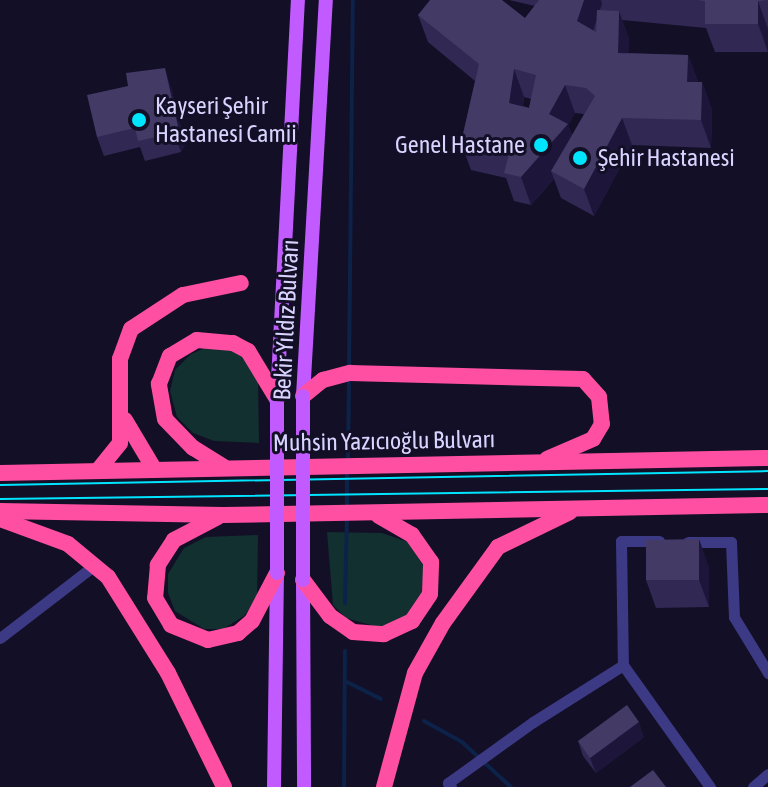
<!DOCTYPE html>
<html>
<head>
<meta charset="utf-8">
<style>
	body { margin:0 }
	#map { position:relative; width:768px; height:787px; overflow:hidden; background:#130f26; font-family:"Asap Condensed",sans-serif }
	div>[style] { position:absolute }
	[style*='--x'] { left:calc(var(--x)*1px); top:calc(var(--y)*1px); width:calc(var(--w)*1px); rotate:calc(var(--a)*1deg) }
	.green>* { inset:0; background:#12302f }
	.stream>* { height:4px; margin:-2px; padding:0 2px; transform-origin:2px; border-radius:2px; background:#0c2248 }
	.minor>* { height:11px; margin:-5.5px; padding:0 5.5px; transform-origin:5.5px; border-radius:5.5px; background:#3d3a85 }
	.major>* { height:14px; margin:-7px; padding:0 7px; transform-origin:7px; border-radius:7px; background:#c25bff }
	.highway>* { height:16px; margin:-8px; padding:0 8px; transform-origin:8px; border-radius:8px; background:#ff4fa3 }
	.tram>* { height:2px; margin:-1px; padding:0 1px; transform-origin:1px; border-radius:1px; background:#00e5ff }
	.major-bridge>* { height:14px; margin:-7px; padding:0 7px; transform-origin:7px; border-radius:7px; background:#c25bff }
	.wall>* { inset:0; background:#312854 }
	.shaded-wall>* { inset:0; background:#1d163a }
	.building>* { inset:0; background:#433a66 }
	.dots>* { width:22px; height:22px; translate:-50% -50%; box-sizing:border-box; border:4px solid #130f26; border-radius:50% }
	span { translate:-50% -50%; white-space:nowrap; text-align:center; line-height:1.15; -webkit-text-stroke:6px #130f26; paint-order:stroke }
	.poi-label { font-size:24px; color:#d9d4ff }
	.left { translate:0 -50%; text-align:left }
	.right { translate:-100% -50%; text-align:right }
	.street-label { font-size:24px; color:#d9d4ff }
</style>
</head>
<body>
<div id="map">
	<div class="green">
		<div style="clip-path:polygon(205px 348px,226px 348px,244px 357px,258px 379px,259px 443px,214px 441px,193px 433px,177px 417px,170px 391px,175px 370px,191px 354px)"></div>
		<div style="clip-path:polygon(327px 532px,382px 533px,408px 542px,426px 570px,420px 602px,398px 623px,378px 627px,346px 618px,333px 605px)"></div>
		<div style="clip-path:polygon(258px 535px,257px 598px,244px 616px,223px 629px,204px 629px,175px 611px,168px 593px,168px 574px,184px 548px,206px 537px)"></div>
	</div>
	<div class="stream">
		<div style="--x:349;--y:368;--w:368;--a:-89.4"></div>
		<div style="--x:348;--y:460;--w:83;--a:-89.3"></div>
		<div style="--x:347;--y:508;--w:39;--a:-90"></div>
		<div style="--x:345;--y:603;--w:86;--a:-88.7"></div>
		<div style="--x:345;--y:681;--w:40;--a:26.6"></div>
		<div style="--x:424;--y:721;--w:43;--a:28.9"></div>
		<div style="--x:462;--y:742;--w:67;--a:42.6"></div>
		<div style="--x:344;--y:787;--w:136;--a:-89.6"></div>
	</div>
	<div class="minor">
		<div style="--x:659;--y:541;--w:38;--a:180"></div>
		<div style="--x:621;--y:541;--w:124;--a:89.1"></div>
		<div style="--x:623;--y:665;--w:150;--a:54.5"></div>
		<div style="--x:688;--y:542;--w:43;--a:0"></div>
		<div style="--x:731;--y:542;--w:75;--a:87.7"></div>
		<div style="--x:734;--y:617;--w:66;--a:58.7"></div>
		<div style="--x:0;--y:638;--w:121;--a:-37.6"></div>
		<div style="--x:451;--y:787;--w:5;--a:-127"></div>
		<div style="--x:448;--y:783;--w:105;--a:-35.7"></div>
		<div style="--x:533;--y:722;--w:107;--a:-32.3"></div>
		<div style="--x:753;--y:787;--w:20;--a:-41"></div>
	</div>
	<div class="major">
		<div style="--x:303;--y:396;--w:397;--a:-86.7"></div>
		<div style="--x:277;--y:399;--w:400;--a:-87"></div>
		<div style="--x:303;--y:580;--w:207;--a:89.7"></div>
		<div style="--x:274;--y:787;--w:213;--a:-89.2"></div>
	</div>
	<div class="highway">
		<div style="--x:303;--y:396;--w:26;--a:-39"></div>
		<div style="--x:323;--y:380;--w:28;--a:-15"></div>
		<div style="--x:350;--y:373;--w:233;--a:1.5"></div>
		<div style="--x:583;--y:379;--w:24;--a:48"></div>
		<div style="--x:599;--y:397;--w:27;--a:84"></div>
		<div style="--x:602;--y:424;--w:17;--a:121"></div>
		<div style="--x:593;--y:439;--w:50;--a:156.5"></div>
		<div style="--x:125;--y:420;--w:55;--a:59.2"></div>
		<div style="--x:224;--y:467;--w:36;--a:-148"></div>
		<div style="--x:193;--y:448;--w:40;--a:-134"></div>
		<div style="--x:165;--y:419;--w:36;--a:-100"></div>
		<div style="--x:159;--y:384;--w:30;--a:-69"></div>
		<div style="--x:170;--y:356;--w:31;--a:-31"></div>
		<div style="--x:197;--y:340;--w:36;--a:5"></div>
		<div style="--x:233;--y:343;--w:17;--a:28"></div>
		<div style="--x:248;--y:351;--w:56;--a:58.9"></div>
		<div style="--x:99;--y:469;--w:33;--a:-51"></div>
		<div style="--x:120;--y:443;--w:84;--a:-90"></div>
		<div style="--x:120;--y:359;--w:32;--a:-70"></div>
		<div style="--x:131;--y:329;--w:62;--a:-33.2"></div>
		<div style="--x:183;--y:295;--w:59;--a:-11.7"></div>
		<div style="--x:0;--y:473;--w:768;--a:-1.12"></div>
		<div style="--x:0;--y:511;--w:223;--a:1"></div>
		<div style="--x:223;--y:515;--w:545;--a:-1.05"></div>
		<div style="--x:218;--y:517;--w:50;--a:152.4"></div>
		<div style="--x:174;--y:540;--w:30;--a:123"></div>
		<div style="--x:158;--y:565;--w:33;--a:95"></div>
		<div style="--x:155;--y:598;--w:31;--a:59"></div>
		<div style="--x:171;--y:625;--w:40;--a:22"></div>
		<div style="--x:208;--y:640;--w:31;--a:-13"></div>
		<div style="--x:238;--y:633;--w:18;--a:-41"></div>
		<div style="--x:252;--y:621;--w:54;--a:-62.5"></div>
		<div style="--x:0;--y:519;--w:72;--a:20.2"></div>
		<div style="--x:68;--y:544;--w:52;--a:39.5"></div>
		<div style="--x:108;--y:577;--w:113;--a:58"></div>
		<div style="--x:168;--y:673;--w:127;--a:63.8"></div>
		<div style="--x:303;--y:580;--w:45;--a:53.1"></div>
		<div style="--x:330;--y:616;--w:28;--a:35"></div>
		<div style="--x:353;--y:632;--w:31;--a:4"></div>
		<div style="--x:384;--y:634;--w:31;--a:-25"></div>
		<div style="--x:412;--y:621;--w:32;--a:-56"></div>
		<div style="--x:430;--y:594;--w:32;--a:-88"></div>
		<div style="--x:431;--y:562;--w:33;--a:-125"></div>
		<div style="--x:412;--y:535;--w:39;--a:-150"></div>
		<div style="--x:384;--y:787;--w:118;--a:-74.8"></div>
		<div style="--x:415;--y:673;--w:57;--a:-60.8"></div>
		<div style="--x:443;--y:623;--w:94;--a:-54.1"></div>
		<div style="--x:498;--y:547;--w:80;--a:-25.9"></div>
	</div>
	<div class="tram">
		<div style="--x:0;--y:485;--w:768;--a:-1.04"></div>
		<div style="--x:0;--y:499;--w:768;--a:-0.75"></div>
	</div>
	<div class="major-bridge">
		<div style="--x:277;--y:573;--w:174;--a:-90"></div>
		<div style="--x:303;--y:580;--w:184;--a:-90"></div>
	</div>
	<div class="wall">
		<div style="clip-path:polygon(evenodd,509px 0,768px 0,768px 52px,715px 52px,706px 28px,622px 20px,629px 39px,628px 53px,688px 55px,698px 82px,702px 82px,712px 110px,711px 148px,632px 145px,594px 216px,561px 198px,554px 179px,531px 205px,514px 201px,506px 178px,471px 170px,461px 143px,475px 81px,428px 42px,418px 15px,525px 18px,535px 6px,509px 0,524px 97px,531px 99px,529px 108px,523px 106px,524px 97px,509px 0,575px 113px,584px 114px,572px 135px,568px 125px,575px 113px)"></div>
		<div style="clip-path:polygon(128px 86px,171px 87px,185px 145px,181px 152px,145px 161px,140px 147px,104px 156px,97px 137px)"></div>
		<div style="clip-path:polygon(709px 567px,709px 607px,656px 608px,646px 580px)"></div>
		<div style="clip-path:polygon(644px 737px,596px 773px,583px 756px,578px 741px)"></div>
	</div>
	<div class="shaded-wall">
		<div style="clip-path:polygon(584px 0,601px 0,602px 4px,587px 49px,577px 21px)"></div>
		<div style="clip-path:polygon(758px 1px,768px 29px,768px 52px,758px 24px)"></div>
		<div style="clip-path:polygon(619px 11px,629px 39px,628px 80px,618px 53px)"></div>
		<div style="clip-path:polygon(688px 55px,698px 82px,687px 82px)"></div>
		<div style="clip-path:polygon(165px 68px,171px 87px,185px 145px,181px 152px,174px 133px)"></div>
		<div style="clip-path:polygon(514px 69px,524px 97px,519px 131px,509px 103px)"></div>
		<div style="clip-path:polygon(702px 82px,712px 110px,711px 148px,701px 120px)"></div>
		<div style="clip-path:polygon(565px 85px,575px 113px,568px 125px,578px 152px,551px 171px,554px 179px,531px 205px,521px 177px,549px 114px)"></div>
		<div style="clip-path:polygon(622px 118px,632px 145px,594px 216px,584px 189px)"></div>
		<div style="clip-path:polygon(699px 539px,709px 567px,709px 607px,699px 580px)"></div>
		<div style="clip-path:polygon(639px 722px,644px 737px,596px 773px,590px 758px)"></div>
	</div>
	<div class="building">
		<div style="clip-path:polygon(evenodd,430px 0,502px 0,525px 18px,539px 0,584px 0,577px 21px,596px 32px,597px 10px,619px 11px,618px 53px,688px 55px,687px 82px,702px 82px,701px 120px,622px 118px,584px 189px,551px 171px,595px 96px,586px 88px,565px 85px,549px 114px,568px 124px,521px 177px,504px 173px,509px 154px,461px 143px,479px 64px,418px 15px,430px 0,514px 69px,536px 75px,529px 108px,509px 103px,514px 69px)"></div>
		<div style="clip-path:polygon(697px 0,768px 0,758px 1px,758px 24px,705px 24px,705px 1px)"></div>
		<div style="clip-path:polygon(165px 68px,178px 126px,174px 133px,138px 141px,135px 128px,97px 137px,87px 95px,128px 86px,126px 73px)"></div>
		<div style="clip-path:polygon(699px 539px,699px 580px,646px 580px,646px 540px)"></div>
		<div style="clip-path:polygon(627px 705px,639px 722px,590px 758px,578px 741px)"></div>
		<div style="clip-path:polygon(653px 770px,666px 787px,630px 787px)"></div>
	</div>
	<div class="dots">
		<div style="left:139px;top:120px;background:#00e5ff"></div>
		<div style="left:541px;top:145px;background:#00e5ff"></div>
		<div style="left:580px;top:158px;background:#00e5ff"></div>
	</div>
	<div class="poi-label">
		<span class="left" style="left:155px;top:120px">Kayseri Şehir<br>Hastanesi Camii</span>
		<span class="right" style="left:525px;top:145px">Genel Hastane</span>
		<span class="left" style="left:598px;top:158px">Şehir Hastanesi</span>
	</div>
	<div class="street-label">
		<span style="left:286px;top:320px;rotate:-87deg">Bekir Yıldız Bulvarı</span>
		<span style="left:384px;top:441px;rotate:-1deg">Muhsin Yazıcıoğlu Bulvarı</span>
	</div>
</div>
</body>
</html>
